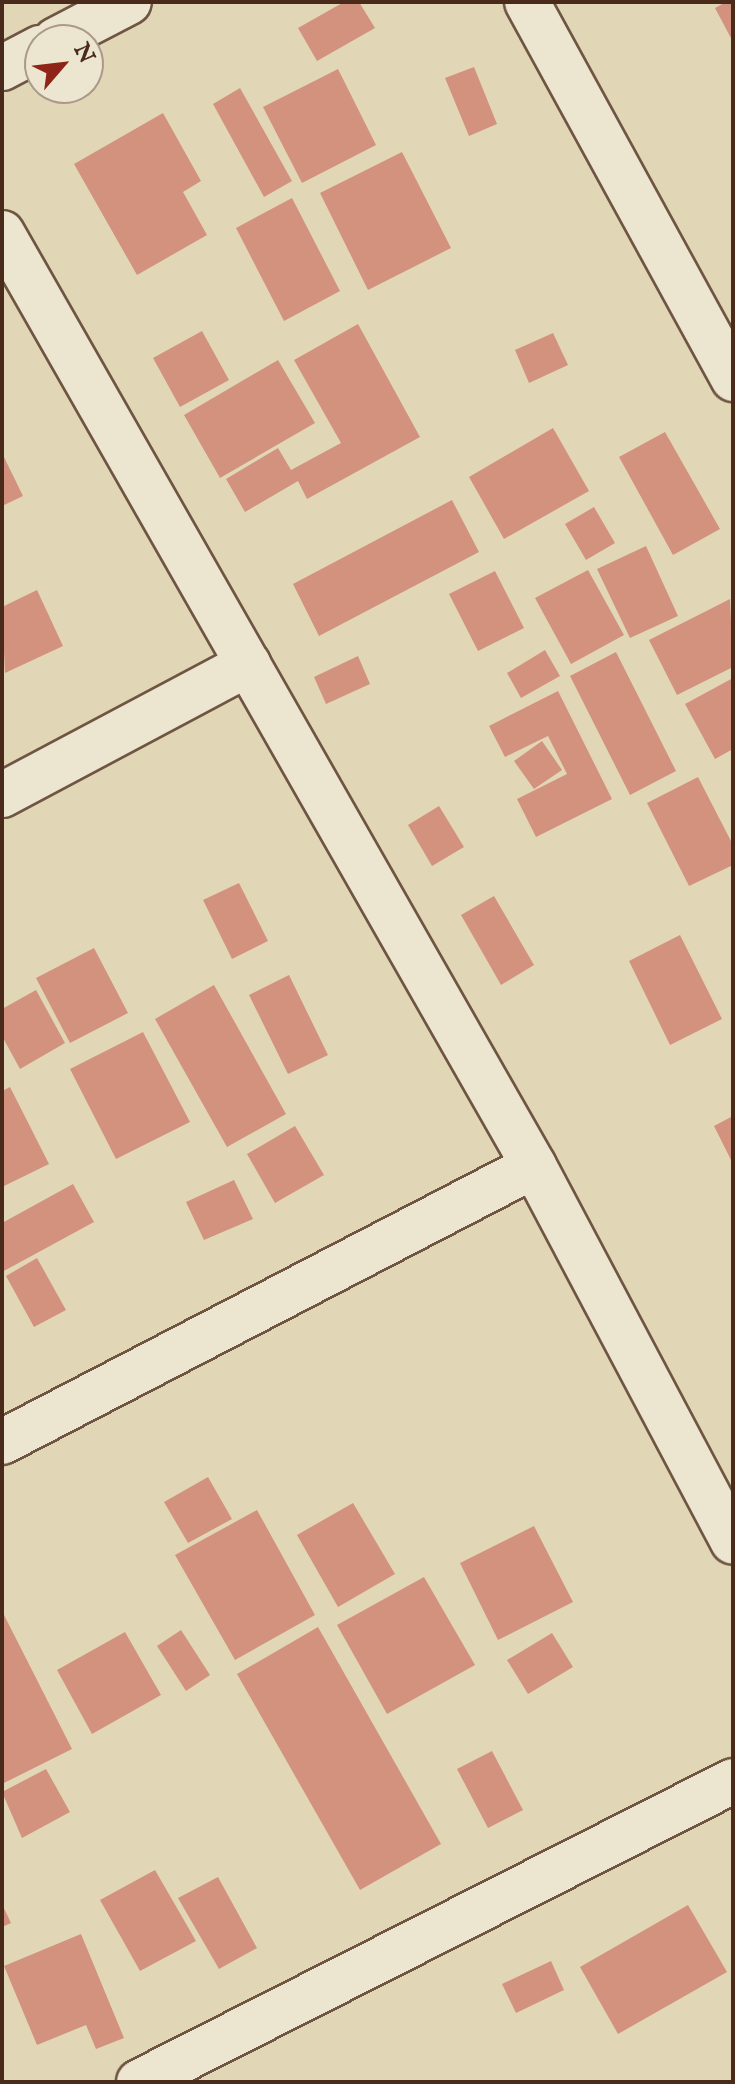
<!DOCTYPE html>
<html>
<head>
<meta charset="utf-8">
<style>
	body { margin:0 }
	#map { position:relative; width:735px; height:2084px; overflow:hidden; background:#e1d7b7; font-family:"IM FELL English",serif }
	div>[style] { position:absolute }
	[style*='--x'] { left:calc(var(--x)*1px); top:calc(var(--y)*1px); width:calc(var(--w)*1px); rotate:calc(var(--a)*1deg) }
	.building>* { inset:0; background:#d3927e }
	.roads { filter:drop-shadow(2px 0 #6f5542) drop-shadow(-2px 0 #6f5542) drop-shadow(0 2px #6f5542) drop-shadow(0 -2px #6f5542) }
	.minor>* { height:44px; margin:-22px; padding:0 22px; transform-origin:22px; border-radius:22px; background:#ece5d0 }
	span { translate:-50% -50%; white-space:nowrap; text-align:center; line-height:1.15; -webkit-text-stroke:6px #ece5d0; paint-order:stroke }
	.frame { position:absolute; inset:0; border:4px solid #492a1b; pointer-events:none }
	.north { position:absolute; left:24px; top:24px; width:80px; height:80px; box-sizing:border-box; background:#ece5d0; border:2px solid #ab9a88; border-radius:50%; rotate:62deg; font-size:22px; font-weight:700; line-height:32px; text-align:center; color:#492a1b }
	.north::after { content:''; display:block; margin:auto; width:28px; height:36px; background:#8f2418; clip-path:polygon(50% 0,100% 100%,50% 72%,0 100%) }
</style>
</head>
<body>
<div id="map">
	<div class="building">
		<div style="clip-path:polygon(344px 2px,359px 2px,375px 28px,317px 61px,298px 28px)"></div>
		<div style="clip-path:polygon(726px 2px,733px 2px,733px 42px,715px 8px)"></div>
		<div style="clip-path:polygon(474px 67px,497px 124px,469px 136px,445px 78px)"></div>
		<div style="clip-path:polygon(338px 69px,376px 145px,302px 183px,263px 107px)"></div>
		<div style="clip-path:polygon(240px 88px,292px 181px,264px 197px,213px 104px)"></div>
		<div style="clip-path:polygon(163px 113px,201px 181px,183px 192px,207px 235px,137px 275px,74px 164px)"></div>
		<div style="clip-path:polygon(402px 152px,451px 248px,368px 290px,320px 193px)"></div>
		<div style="clip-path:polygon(292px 198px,340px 291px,284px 321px,236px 228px)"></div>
		<div style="clip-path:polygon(358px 324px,420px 437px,307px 499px,298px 481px,245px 512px,226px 479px,278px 448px,291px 470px,341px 443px,294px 360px)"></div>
		<div style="clip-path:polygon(202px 331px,229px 380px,180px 407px,153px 358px)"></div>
		<div style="clip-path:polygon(553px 333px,568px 365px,529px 383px,515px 350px)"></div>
		<div style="clip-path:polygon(278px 360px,315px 423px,220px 478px,184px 415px)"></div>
		<div style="clip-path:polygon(553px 428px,589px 491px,504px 539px,469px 477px)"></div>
		<div style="clip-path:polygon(665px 432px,720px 529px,673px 555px,619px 457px)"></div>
		<div style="clip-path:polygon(2px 453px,23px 496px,2px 506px)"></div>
		<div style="clip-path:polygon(452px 500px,479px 552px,319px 636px,293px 584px)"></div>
		<div style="clip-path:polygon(594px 507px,615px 543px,586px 560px,565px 524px)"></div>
		<div style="clip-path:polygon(646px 546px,678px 616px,630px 638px,597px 569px)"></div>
		<div style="clip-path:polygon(588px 570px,624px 635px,571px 664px,535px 598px)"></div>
		<div style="clip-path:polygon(495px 571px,524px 628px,478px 651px,449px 594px)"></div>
		<div style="clip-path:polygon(37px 590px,63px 646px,5px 673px,2px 607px)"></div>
		<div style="clip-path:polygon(730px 599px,733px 667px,677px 695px,649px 640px)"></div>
		<div style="clip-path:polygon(545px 650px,560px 676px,521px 698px,507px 673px)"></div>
		<div style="clip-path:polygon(616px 652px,676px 771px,630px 795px,570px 676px)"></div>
		<div style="clip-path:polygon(358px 656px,370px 684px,326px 704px,314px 677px)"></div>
		<div style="clip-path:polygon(733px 678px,733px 749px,715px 759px,685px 704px)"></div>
		<div style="clip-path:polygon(558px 691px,612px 799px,536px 837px,517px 799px,567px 774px,548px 736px,505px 757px,489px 726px)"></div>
		<div style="clip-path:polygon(542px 741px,562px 770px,534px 789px,514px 761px)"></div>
		<div style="clip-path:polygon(698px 777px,733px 845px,733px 865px,689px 886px,647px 803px)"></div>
		<div style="clip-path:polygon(439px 806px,464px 847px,432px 866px,408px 825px)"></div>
		<div style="clip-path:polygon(239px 883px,268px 941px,232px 959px,203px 900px)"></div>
		<div style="clip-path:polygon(494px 896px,534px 965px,501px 985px,461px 915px)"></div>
		<div style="clip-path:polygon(680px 935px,722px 1019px,670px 1045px,629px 961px)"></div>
		<div style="clip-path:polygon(94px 948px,128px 1013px,70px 1043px,36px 978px)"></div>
		<div style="clip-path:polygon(289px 975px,328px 1055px,288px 1074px,249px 995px)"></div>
		<div style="clip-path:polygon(214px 985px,286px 1114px,227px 1147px,155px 1019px)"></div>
		<div style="clip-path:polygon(36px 990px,65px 1043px,20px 1069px,2px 1036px,2px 1009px)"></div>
		<div style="clip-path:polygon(143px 1032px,190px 1122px,116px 1159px,70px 1069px)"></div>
		<div style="clip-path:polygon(10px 1087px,49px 1164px,2px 1187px,2px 1091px)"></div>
		<div style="clip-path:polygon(733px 1116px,733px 1164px,714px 1126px)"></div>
		<div style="clip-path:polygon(295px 1126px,324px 1175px,275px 1203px,247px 1154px)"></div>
		<div style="clip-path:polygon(234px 1180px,253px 1219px,204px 1240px,186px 1202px)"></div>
		<div style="clip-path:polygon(73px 1184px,94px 1222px,2px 1272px,2px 1223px)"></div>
		<div style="clip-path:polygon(37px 1258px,66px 1310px,34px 1327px,6px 1276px)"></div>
		<div style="clip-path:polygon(208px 1477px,232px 1519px,188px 1543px,164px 1502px)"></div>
		<div style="clip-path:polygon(353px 1503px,395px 1574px,338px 1607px,297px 1535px)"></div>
		<div style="clip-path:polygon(257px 1510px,315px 1615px,235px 1660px,175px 1555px)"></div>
		<div style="clip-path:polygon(534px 1526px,573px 1602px,498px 1640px,460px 1563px)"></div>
		<div style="clip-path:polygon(424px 1577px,475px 1665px,387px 1714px,337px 1625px)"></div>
		<div style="clip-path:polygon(2px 1611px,72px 1749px,2px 1784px)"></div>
		<div style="clip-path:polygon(318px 1627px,441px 1844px,360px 1890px,237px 1674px)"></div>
		<div style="clip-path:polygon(181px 1630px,210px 1675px,186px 1691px,157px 1646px)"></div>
		<div style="clip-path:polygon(125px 1632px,161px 1695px,92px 1734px,57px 1670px)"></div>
		<div style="clip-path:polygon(552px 1633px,573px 1667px,528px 1694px,507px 1660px)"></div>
		<div style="clip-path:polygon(492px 1751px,523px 1810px,488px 1828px,457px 1769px)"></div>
		<div style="clip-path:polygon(46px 1769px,70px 1812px,22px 1838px,2px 1792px)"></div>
		<div style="clip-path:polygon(155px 1870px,196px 1941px,140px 1971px,100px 1900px)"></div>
		<div style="clip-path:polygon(218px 1877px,257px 1948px,219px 1969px,178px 1898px)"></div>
		<div style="clip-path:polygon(2px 1904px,11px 1923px,2px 1927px)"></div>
		<div style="clip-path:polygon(688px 1905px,727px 1972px,618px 2034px,580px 1967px)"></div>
		<div style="clip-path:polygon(81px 1934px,124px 2038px,96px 2049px,86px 2025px,37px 2045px,4px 1966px)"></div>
		<div style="clip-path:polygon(551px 1961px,564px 1990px,516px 2013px,502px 1984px)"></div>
	</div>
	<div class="roads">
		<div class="minor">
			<div style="--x:527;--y:2;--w:430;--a:61.3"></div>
			<div style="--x:56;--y:40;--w:82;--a:-27.5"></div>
			<div style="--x:2;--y:68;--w:43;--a:-27.8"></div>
			<div style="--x:2;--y:233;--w:1074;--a:60.31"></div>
			<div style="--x:534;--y:1166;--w:425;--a:62.1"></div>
			<div style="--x:2;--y:795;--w:279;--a:-28"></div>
			<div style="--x:2;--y:1442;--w:599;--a:-27.42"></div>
			<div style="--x:139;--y:2082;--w:666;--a:-26.87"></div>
		</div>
	</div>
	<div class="frame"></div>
	<div class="north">N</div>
</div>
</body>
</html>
